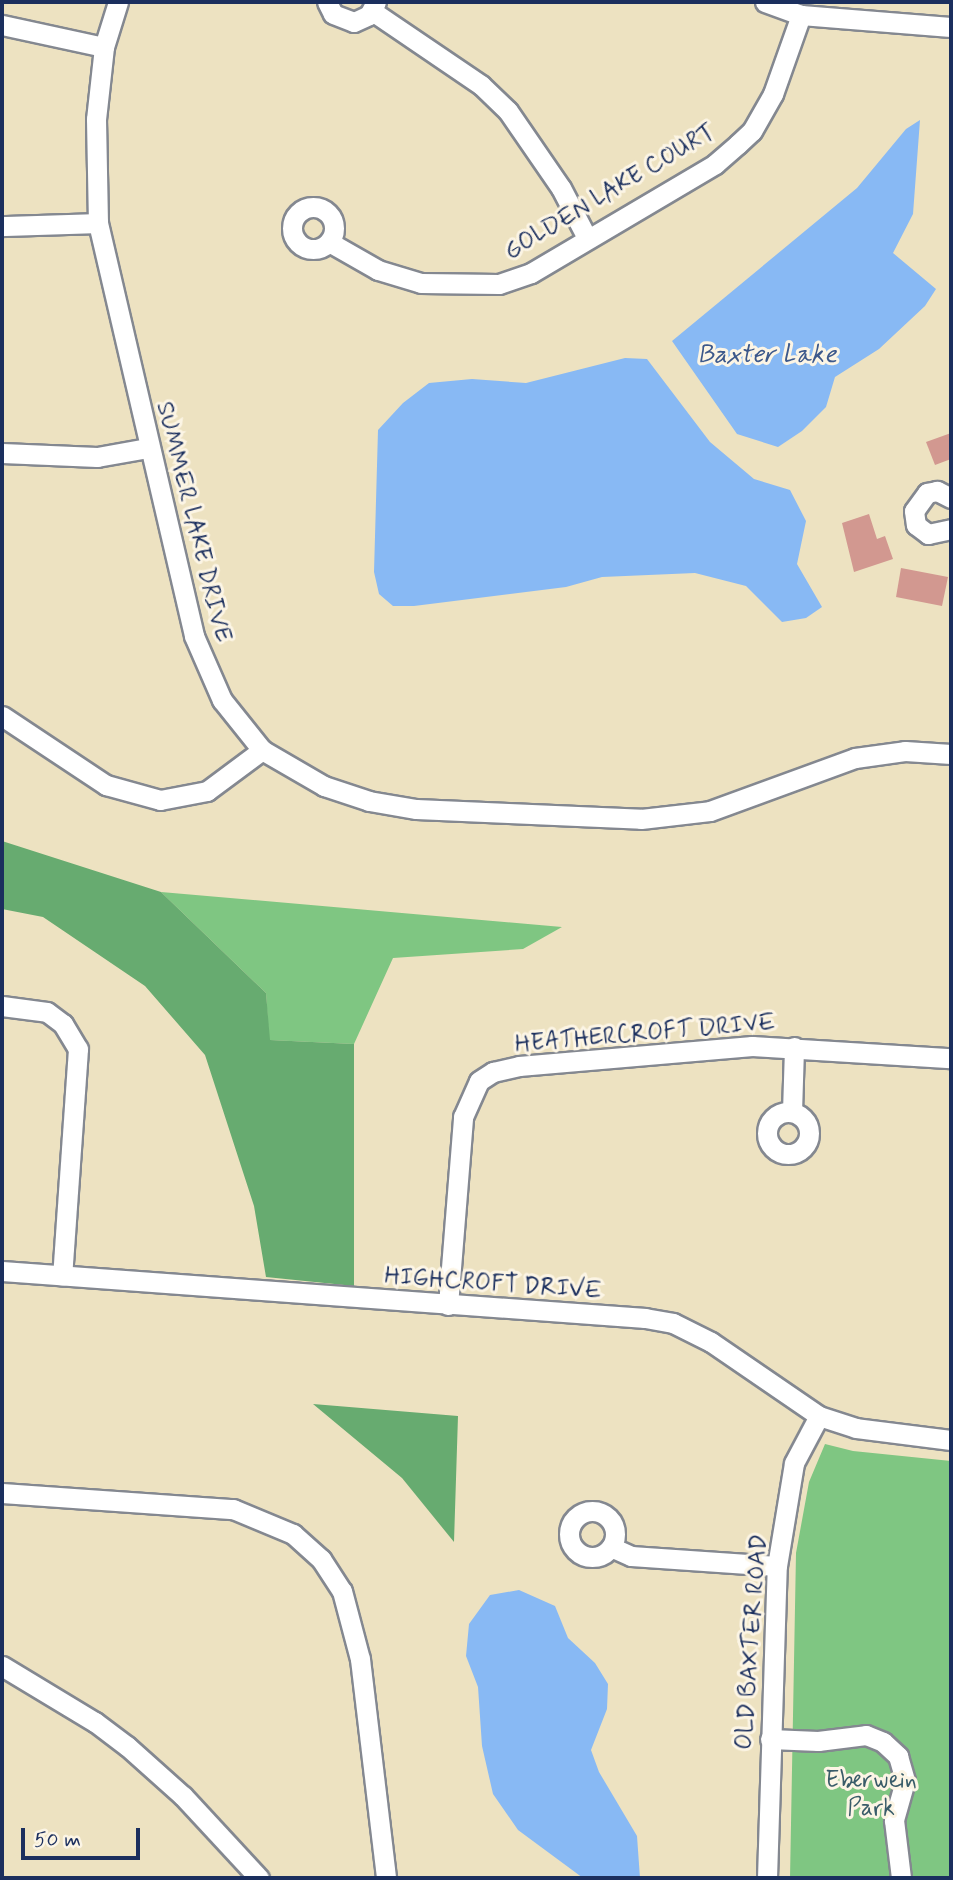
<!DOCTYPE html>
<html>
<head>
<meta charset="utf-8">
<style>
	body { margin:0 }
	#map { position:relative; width:953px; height:1880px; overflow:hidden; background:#ede2c1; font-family:Mynerve,sans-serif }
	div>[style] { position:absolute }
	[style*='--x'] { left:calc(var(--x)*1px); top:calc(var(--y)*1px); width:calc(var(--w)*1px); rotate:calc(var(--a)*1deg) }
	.green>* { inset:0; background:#7fc682 }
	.forest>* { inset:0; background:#67ab70 }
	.water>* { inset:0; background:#88b9f4 }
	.building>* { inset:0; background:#d29890 }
	.roads { filter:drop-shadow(2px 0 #848890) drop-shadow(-2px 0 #848890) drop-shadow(0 2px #848890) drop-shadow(0 -2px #848890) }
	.minor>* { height:19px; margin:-9.5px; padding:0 9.5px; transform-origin:9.5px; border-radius:9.5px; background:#fff }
	.minor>.ring { margin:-9.5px; padding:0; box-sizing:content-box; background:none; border:19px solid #fff; border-radius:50% }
	span { translate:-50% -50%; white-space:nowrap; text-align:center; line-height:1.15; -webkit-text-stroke:6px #fcf5e5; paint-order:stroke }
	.street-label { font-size:24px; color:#1b2f5e }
	.park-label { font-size:24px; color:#395c69 }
	.water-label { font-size:26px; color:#3c588b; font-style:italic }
	.frame { position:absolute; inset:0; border:4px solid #1b2f5e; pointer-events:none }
	.scale { position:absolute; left:21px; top:1828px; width:119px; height:32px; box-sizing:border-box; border:4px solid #1b2f5e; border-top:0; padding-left:9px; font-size:21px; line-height:24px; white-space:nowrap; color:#1b2f5e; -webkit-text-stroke:5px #fcf5e5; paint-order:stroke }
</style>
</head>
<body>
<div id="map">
	<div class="green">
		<div style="clip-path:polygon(161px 892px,562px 927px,523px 949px,393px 958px,354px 1044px,269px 1040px,266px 993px)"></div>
		<div style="clip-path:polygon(825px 1444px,853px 1451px,951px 1461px,951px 1878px,790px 1878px,796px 1553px,809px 1482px)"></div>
	</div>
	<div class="forest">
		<div style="clip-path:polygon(2px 841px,161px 892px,266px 993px,270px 1040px,354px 1044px,354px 1286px,266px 1277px,254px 1206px,205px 1055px,145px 986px,43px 917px,2px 909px)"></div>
		<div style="clip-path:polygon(313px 1404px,458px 1416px,454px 1542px,402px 1478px)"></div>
	</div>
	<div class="water">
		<div style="clip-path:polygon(920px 120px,913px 214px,893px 253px,936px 289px,925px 306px,879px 349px,835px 377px,826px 407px,802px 431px,778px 447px,737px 434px,672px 341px,857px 188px,906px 129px)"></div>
		<div style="clip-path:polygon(625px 358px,647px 359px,710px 442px,754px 479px,790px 490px,806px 521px,797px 564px,822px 607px,806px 618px,782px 622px,746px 586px,695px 573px,602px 577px,566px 587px,414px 606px,393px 606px,379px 594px,374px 572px,378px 430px,403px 403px,429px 383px,472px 379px,526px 383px)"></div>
		<div style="clip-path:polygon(519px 1590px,555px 1606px,568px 1638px,595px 1663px,608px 1684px,607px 1709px,591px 1750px,599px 1772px,637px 1836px,640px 1878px,583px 1878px,518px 1830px,493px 1794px,482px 1746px,478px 1687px,466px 1656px,469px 1624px,490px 1595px)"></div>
	</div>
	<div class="building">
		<div style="clip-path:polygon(951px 433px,951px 459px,935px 465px,926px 442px)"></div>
		<div style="clip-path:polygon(869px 514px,877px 539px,885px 536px,893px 559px,854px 572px,842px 523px)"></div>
		<div style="clip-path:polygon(901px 568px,948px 577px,942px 606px,896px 597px)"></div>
	</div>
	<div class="roads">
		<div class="minor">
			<div style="--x:118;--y:2;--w:47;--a:107.3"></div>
			<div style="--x:104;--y:47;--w:72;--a:96.3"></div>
			<div style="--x:96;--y:119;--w:104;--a:88.9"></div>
			<div style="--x:98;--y:223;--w:424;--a:76.9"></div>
			<div style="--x:194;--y:636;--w:70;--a:66.4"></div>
			<div style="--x:222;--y:700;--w:64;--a:51.3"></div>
			<div style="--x:262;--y:750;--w:72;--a:30.1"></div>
			<div style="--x:324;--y:786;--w:47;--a:18.4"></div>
			<div style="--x:369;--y:801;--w:48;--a:9.7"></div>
			<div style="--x:416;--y:809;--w:225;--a:2.5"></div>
			<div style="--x:641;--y:819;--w:69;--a:-6.6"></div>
			<div style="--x:710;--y:811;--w:154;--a:-20.1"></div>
			<div style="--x:855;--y:758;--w:50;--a:-8"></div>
			<div style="--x:905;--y:751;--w:46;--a:3.7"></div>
			<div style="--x:327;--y:2;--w:13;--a:63"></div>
			<div style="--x:333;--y:14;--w:22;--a:21"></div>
			<div style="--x:354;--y:22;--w:17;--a:-25"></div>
			<div style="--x:369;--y:15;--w:15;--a:-62"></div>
			<div style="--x:765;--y:2;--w:38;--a:20"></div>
			<div style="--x:801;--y:15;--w:150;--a:4.6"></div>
			<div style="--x:372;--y:11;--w:132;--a:34.2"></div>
			<div style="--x:481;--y:85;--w:37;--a:44"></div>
			<div style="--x:508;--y:111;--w:93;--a:55.5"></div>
			<div style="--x:561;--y:188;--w:56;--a:62.5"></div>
			<div style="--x:2;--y:25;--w:104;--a:12.2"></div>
			<div class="ring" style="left:292px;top:207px;width:23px;height:23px"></div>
			<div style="--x:2;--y:226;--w:96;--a:-1.8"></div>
			<div style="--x:329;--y:242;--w:56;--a:29.7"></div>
			<div style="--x:378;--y:270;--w:45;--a:16.8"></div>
			<div style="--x:421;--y:283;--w:78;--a:0.7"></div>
			<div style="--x:499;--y:284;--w:34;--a:-19"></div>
			<div style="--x:531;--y:273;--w:214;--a:-30.6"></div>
			<div style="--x:715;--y:164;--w:30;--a:-41"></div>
			<div style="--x:738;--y:144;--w:19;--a:-43"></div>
			<div style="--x:752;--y:131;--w:43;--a:-60.4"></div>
			<div style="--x:773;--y:94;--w:84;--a:-70.5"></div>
			<div style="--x:2;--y:453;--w:95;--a:2.4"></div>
			<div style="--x:97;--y:457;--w:52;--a:-10"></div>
			<div style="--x:951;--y:498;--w:16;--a:-153"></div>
			<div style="--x:937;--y:491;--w:10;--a:169"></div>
			<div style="--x:927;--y:493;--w:22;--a:126"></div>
			<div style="--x:914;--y:511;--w:14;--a:82"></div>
			<div style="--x:916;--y:525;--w:15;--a:37"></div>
			<div style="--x:928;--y:534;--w:24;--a:-12"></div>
			<div style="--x:2;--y:716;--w:125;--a:33.6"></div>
			<div style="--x:106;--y:785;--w:56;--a:15.5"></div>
			<div style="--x:160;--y:800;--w:48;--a:-10.8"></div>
			<div style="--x:207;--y:791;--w:69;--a:-36.7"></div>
			<div style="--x:2;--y:1006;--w:45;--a:7.6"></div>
			<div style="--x:47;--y:1012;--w:20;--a:37"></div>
			<div style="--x:63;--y:1024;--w:29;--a:59"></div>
			<div style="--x:78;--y:1049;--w:227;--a:94"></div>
			<div class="ring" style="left:767px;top:1112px;width:23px;height:23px"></div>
			<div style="--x:792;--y:1112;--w:65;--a:-88.2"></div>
			<div style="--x:2;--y:1271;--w:645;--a:4.18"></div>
			<div style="--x:645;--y:1318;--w:28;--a:10"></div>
			<div style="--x:673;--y:1323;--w:42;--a:26.6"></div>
			<div style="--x:711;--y:1342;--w:131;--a:34.4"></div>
			<div style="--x:819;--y:1416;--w:39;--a:18"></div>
			<div style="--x:856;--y:1428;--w:96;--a:7.2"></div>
			<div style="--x:448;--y:1305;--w:189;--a:-85.4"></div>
			<div style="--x:463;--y:1117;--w:39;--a:-66"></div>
			<div style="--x:479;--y:1081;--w:17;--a:-33"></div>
			<div style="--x:493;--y:1072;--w:27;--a:-13"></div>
			<div style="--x:519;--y:1066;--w:234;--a:-4.9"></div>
			<div style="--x:752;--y:1046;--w:199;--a:3.5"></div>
			<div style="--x:2;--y:1493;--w:232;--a:4"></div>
			<div style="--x:233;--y:1509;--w:65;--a:22.6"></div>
			<div style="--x:293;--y:1534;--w:38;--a:42"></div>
			<div style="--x:321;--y:1559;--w:38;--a:57"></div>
			<div style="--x:342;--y:1591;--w:70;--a:75.2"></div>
			<div style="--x:360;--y:1659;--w:221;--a:83.2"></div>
			<div class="ring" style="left:569px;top:1511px;width:27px;height:27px"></div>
			<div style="--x:611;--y:1547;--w:22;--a:24"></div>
			<div style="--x:631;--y:1556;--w:146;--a:3.9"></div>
			<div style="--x:2;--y:1666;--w:109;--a:31.1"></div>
			<div style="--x:95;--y:1722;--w:40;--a:37"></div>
			<div style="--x:127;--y:1746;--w:75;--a:41.8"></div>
			<div style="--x:183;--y:1796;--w:112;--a:47.2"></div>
			<div style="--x:770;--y:1739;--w:48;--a:2.4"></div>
			<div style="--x:818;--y:1741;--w:48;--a:-7.1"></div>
			<div style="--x:866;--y:1735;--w:18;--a:22"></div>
			<div style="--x:883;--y:1742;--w:21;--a:43"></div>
			<div style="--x:898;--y:1756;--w:26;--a:74"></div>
			<div style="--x:905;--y:1781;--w:41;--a:105.8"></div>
			<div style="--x:894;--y:1820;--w:58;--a:83.1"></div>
			<div style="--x:767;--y:1878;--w:312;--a:-88.2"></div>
			<div style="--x:777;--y:1566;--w:104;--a:-80.6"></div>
			<div style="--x:794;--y:1463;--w:53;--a:-62"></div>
		</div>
	</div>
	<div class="street-label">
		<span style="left:610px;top:192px;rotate:-31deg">GOLDEN LAKE COURT</span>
		<span style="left:193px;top:522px;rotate:76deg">SUMMER LAKE DRIVE</span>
		<span style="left:645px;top:1034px;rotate:-5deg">HEATHERCROFT DRIVE</span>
		<span style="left:493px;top:1284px;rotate:4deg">HIGHCROFT DRIVE</span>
		<span style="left:752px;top:1642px;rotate:-86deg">OLD BAXTER ROAD</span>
	</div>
	<div class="park-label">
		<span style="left:871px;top:1795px">Eberwein<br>Park</span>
	</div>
	<div class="water-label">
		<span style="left:767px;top:356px">Baxter Lake</span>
	</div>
	<div class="frame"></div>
	<div class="scale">50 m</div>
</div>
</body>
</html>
